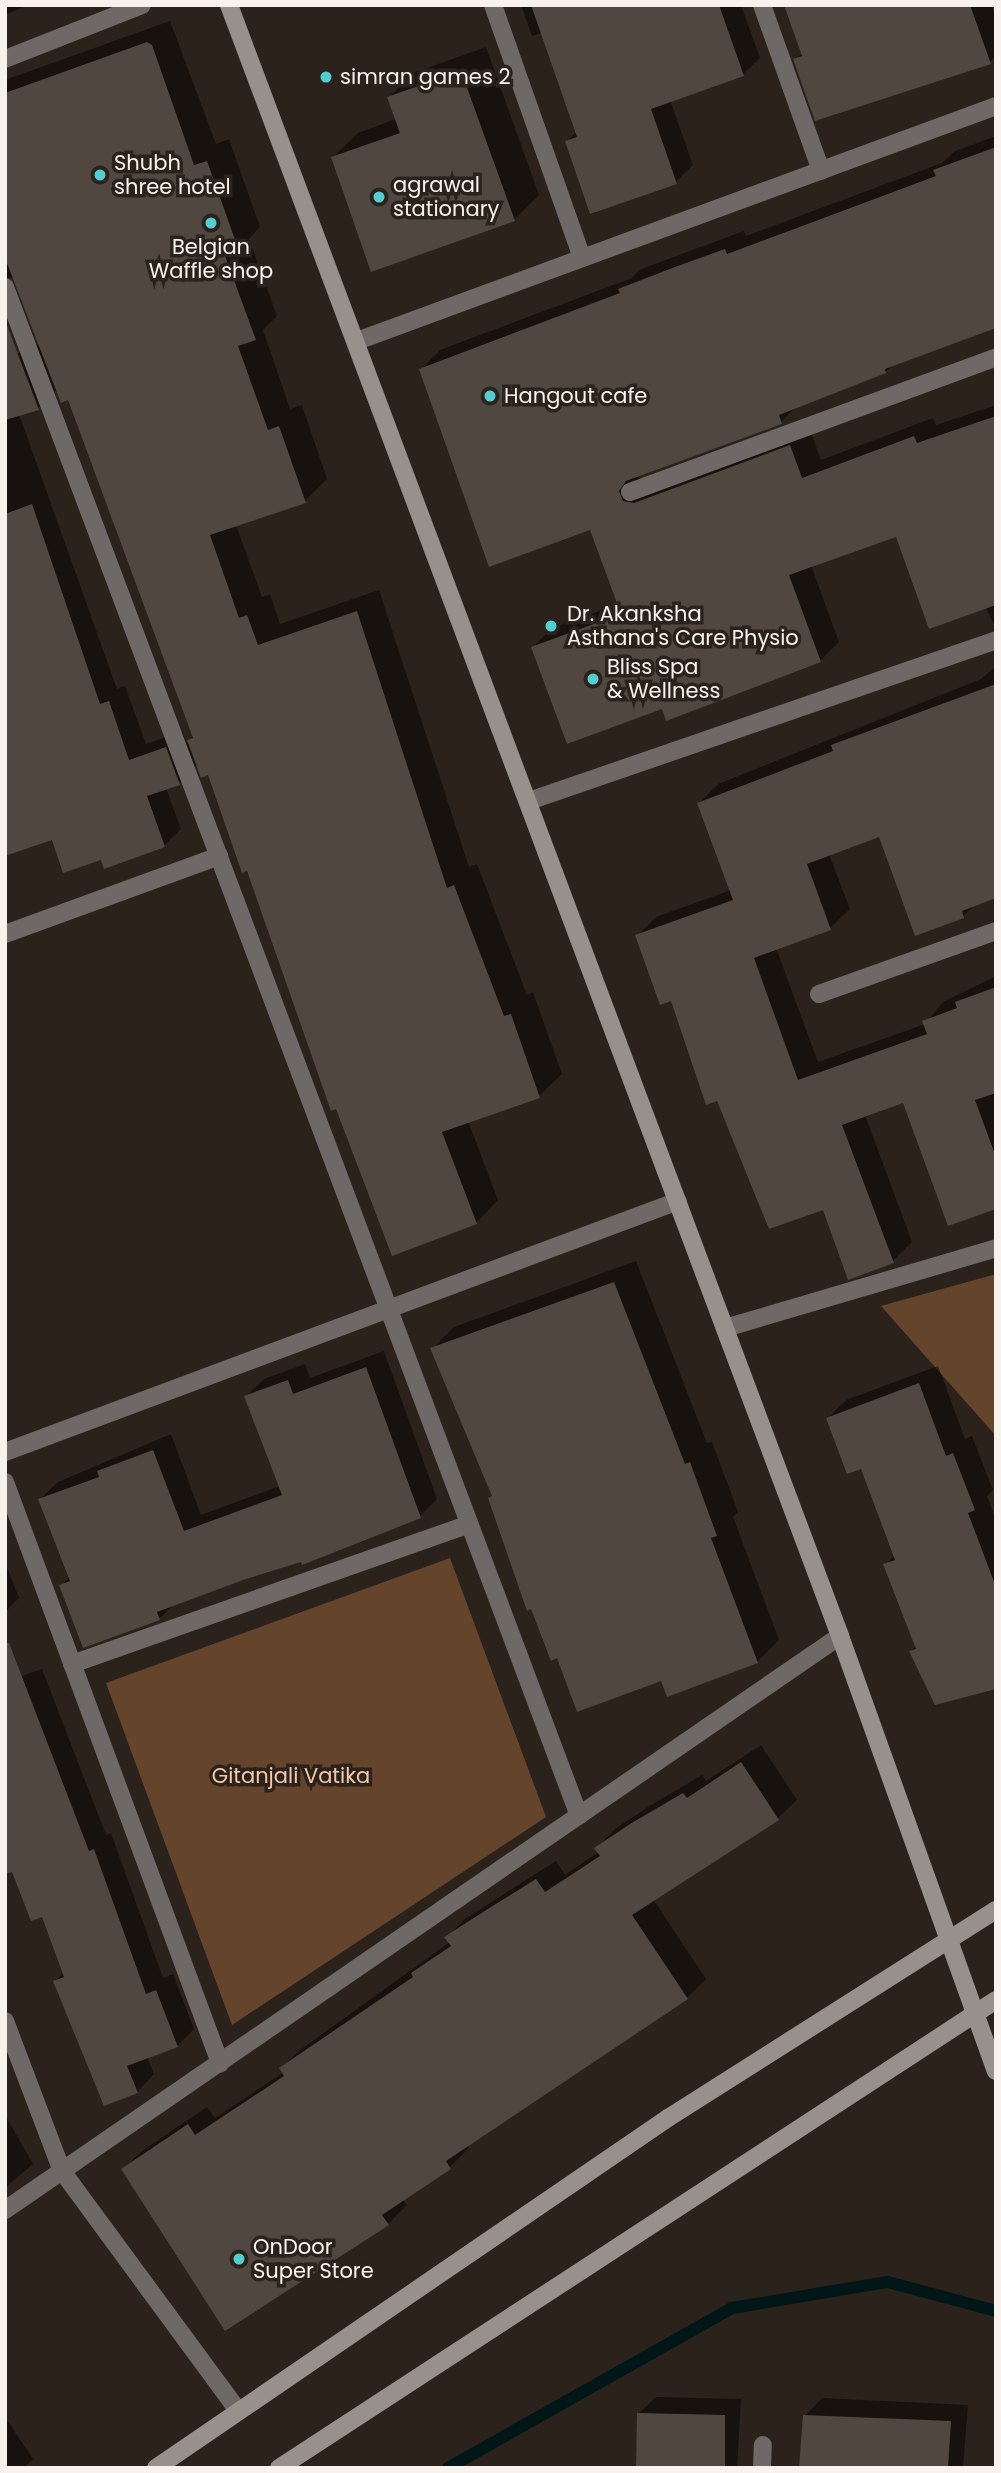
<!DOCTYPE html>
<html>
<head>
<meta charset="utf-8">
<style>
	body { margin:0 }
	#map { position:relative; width:1001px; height:2473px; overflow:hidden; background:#2b221c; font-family:Poppins,sans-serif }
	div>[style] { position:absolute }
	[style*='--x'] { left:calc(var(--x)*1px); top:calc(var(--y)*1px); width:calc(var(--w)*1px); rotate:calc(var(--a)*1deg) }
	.green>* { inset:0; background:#65442c }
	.shadow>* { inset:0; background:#0007 }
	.stream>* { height:12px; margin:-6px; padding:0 6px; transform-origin:6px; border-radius:6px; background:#001617 }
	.building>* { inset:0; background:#514741 }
	.street>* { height:18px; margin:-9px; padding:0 9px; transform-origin:9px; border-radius:9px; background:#6e6966 }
	.secondary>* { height:18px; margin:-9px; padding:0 9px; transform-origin:9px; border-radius:9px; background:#98908b }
	.dots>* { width:19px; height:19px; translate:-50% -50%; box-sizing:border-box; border:4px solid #2b221c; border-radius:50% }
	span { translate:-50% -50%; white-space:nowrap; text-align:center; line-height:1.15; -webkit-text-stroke:7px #2b221c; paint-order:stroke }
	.poi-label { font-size:21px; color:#f8f2ed }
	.left { translate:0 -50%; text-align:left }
	.park-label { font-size:21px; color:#f5c8a8 }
	.frame { position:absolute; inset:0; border:7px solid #f8f2ed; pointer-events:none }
</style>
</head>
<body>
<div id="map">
	<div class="green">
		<div style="clip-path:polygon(996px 1274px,996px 1436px,881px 1306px)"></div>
		<div style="clip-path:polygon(450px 1558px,546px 1817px,232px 2025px,106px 1683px)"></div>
	</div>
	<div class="shadow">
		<div style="clip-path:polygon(5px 5px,28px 5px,5px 15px)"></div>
		<div style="clip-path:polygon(521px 5px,748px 5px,742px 8px,760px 58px,743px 74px,670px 100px,693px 165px,676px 182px,567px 142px,577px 131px,542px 33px,532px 36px)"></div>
		<div style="clip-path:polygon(786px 5px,991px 5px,996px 18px,996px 56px,990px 62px,795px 59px,803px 52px)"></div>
		<div style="clip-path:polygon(evenodd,170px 21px,216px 144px,229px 139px,260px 227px,249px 239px,277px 316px,263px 330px,290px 409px,302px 405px,327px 479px,305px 501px,236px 525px,262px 597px,270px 594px,280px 624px,379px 590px,469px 867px,477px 864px,527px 995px,533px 992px,562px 1074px,539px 1096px,468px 1121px,498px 1200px,476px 1223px,298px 1003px,209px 773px,198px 764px,179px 783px,166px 788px,181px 829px,164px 846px,102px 858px,53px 838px,5px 855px,5px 358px,40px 345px,14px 277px,5px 279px,5px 80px,170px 21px,57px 389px,69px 398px,194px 735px,187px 743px,182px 731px,146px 744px,125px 686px,117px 689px,19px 414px,38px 408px,57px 389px)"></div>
		<div style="clip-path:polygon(486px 47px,539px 195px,514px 220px,333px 157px,358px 133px,396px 119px,389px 97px,413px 73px)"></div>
		<div style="clip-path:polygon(996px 136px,996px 333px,993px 327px,894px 364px,885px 372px,797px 406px,781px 422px,636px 476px,654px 484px,809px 427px,821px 460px,933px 418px,936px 425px,996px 405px,996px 628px,985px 607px,897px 535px,811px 565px,839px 642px,820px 661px,663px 707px,533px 647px,552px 628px,619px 604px,591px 528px,421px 369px,440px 350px,632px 278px,639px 270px,695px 249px,744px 231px,746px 236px,942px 163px,955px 151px)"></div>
		<div style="clip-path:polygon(996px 666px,996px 896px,976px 904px,963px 916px,880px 835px,829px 854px,850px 909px,830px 928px,776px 948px,818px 1062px,925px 1024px,943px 1002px,996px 976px,996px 1205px,904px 1101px,865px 1115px,912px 1242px,893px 1261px,824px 1208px,718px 1099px,672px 999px,637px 936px,656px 917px,731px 890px,699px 803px,718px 784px,981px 679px)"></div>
		<div style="clip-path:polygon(636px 1261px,707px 1443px,712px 1442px,738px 1512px,733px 1517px,779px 1640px,757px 1662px,662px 1679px,558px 1656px,433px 1348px,454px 1327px)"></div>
		<div style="clip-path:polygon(384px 1351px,437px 1499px,420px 1516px,173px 1605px,159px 1619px,61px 1585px,70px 1577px,40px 1499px,58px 1482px,171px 1434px,201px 1515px,280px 1486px,246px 1396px,264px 1379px,305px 1364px,310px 1378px)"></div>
		<div style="clip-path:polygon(938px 1366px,965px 1439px,972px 1436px,993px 1490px,987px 1496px,996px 1520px,996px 1687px,911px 1652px,916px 1646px,885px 1565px,895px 1555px,862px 1467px,828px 1418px,846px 1400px)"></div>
		<div style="clip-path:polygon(5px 1562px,19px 1598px,5px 1612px)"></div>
		<div style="clip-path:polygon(42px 1669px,106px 1835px,111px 1833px,163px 1978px,173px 1974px,194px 2029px,177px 2046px,147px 2057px,154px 2074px,137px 2092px,55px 1981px,64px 1972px,5px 1682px)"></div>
		<div style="clip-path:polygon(761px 1745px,797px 1800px,778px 1818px,653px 1899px,706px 1979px,687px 1998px,467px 2145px,469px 2148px,450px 2167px,402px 2199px,407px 2205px,388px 2224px,123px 2169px,142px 2151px,207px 2107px,215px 2118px,284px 2072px,281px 2068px,300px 2050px,450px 1942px,447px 1937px,465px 1919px,556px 1861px,565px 1875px,599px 1852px,597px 1848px,615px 1829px,651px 1805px,702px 1775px,706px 1781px)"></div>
		<div style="clip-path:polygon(5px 2115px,33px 2164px,5px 2188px)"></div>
		<div style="clip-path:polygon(656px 2397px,741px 2399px,737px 2468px,636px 2468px,638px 2414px)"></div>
		<div style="clip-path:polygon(822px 2398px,968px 2405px,963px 2468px,801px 2468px,805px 2416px)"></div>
		<div style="clip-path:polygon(5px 2417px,33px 2459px,24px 2468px,5px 2468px)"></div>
	</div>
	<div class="stream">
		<div style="--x:448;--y:2468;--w:326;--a:-29.4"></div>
		<div style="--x:732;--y:2308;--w:158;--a:-9.5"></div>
		<div style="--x:888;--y:2282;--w:112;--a:15"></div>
	</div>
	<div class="building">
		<div style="clip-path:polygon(531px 5px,719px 5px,744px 76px,651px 109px,677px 184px,590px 214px,565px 141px,577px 137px)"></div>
		<div style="clip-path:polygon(784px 5px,970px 5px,991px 64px,815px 121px,793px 59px,802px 56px)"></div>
		<div style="clip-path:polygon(147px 42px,152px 45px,194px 165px,207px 161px,239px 251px,225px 256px,256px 340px,238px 346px,268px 430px,279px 426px,306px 503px,210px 535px,239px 618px,247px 615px,258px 645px,357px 611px,447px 888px,454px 885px,504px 1016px,511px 1014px,540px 1098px,442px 1132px,477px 1224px,392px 1256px,336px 1109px,331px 1111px,247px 871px,242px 873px,208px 775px,201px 778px,187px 740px,193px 738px,68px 400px,61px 403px,5px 258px,5px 93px)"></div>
		<div style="clip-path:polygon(461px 71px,515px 221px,371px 272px,331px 157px,400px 133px,387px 97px)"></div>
		<div style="clip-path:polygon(996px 147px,996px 328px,885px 369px,886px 373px,779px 415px,782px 424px,626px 481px,619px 491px,623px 501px,634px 503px,790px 445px,802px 478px,914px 436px,917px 443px,996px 416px,996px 605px,929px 629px,896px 537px,789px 575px,821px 662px,666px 721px,662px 709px,567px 744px,531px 647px,621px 614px,590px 530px,489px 567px,419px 369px,620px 293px,618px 289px,675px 267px,725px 249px,727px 254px,936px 176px,933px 170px)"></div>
		<div style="clip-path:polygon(5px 320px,39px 410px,5px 420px)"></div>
		<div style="clip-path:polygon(32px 504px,100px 704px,109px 701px,129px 760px,166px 747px,180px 785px,147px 796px,165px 847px,104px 869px,101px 860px,63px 873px,52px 840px,5px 856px,5px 514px)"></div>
		<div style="clip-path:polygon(996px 684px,996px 898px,962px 911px,964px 918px,915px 936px,879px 837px,807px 864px,831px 930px,754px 958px,798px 1080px,927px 1034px,922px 1021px,957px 1008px,955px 1002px,996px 987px,996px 1093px,975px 1100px,996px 1157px,996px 1209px,948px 1226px,903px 1103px,842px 1125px,894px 1263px,848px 1280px,823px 1210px,769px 1229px,717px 1101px,706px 1105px,671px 1001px,660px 1005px,635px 935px,733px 900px,697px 803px,833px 751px,831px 745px)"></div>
		<div style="clip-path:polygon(614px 1282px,685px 1464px,690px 1462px,717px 1536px,711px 1538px,758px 1663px,667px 1697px,661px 1681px,577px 1712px,557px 1658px,551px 1661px,531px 1609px,527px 1611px,488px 1498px,492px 1496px,430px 1348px)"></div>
		<div style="clip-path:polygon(366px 1367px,421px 1518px,302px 1565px,301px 1562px,246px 1579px,157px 1612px,160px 1620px,83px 1648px,59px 1585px,70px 1581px,38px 1499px,99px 1477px,97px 1471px,153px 1450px,184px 1531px,282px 1495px,244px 1396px,288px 1380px,293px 1394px)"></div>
		<div style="clip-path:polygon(919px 1383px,946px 1456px,953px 1453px,975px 1510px,968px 1513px,996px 1587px,996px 1689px,935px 1705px,909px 1651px,916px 1649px,883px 1564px,895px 1560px,861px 1469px,847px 1474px,826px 1418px)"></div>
		<div style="clip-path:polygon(5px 1643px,9px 1643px,89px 1851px,94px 1849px,146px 1994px,156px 1990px,178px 2047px,127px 2066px,138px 2093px,104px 2106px,53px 1981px,64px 1977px,42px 1917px,31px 1921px,12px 1872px,5px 1874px)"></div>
		<div style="clip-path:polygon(741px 1762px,779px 1820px,632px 1915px,688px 1999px,446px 2161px,451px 2169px,382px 2215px,389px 2225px,225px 2331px,121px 2169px,188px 2124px,195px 2135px,284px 2076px,279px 2068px,413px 1977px,411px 1973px,451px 1946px,444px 1937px,491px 1907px,536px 1879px,545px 1892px,600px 1856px,594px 1848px,630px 1824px,683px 1793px,687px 1798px)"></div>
		<div style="clip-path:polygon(637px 2413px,725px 2415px,725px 2468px,636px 2468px)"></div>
		<div style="clip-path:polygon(803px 2415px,951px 2421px,948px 2468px,799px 2468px)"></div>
	</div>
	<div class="street">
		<div style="--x:493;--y:5;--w:268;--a:70.6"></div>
		<div style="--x:762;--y:5;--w:176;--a:70.4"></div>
		<div style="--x:5;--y:59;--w:147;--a:-21.5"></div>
		<div style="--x:5;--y:287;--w:1633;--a:69.42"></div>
		<div style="--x:357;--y:341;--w:681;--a:-20.19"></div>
		<div style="--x:630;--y:492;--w:390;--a:-20.2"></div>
		<div style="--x:529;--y:801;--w:494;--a:-19"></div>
		<div style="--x:5;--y:934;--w:228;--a:-20"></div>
		<div style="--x:819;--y:994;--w:188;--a:-19.6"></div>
		<div style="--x:725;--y:1328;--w:283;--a:-16.4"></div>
		<div style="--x:5;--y:1452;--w:718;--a:-20.45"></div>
		<div style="--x:5;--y:1482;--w:620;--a:69.69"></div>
		<div style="--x:72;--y:1664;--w:421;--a:-19.4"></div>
		<div style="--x:5;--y:2021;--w:160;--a:69.2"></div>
		<div style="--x:62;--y:2171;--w:298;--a:53.7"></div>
		<div style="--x:5;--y:2210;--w:1013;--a:-34.51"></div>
		<div style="--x:762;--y:2468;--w:23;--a:-88"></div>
	</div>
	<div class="secondary">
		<div style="--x:229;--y:5;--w:1742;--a:69.46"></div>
		<div style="--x:840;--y:1636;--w:462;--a:70.3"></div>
		<div style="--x:156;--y:2468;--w:620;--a:-34.36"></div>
		<div style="--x:668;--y:2118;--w:388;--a:-32.4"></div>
		<div style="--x:279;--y:2468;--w:856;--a:-33.13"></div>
	</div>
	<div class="dots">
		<div style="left:326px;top:77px;background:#52cdd0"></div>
		<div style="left:100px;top:175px;background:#52cdd0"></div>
		<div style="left:379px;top:197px;background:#52cdd0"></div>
		<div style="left:211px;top:223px;background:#52cdd0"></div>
		<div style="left:490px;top:396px;background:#52cdd0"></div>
		<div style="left:551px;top:626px;background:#52cdd0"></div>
		<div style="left:593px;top:679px;background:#52cdd0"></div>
		<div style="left:239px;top:2259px;background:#52cdd0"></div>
	</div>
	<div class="poi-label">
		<span class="left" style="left:340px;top:77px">simran games 2</span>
		<span class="left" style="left:114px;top:175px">Shubh<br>shree hotel</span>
		<span class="left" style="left:393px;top:197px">agrawal<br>stationary</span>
		<span style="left:211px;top:259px">Belgian<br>Waffle shop</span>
		<span class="left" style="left:504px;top:396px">Hangout cafe</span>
		<span class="left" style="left:567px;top:626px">Dr. Akanksha<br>Asthana's Care Physio</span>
		<span class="left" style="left:607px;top:679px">Bliss Spa<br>&amp; Wellness</span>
		<span class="left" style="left:253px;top:2259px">OnDoor<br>Super Store</span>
	</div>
	<div class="park-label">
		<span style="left:291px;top:1776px">Gitanjali Vatika</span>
	</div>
	<div class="frame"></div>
</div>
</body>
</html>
